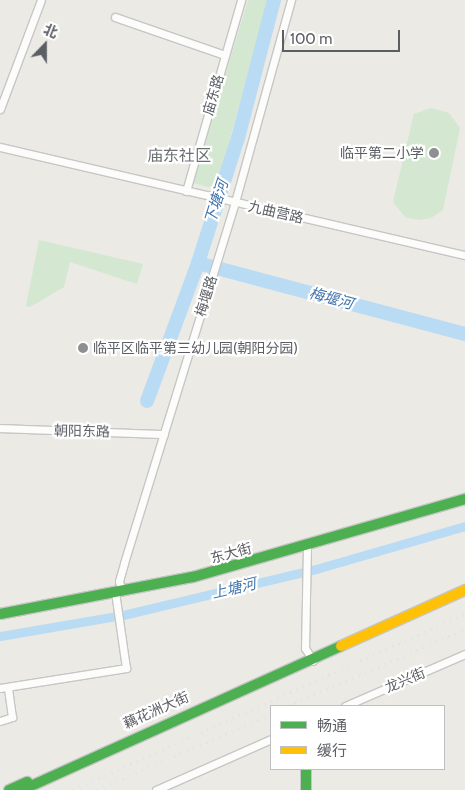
<!DOCTYPE html>
<html>
<head>
<meta charset="utf-8">
<style>
	body { margin:0 }
	#map { position:relative; width:465px; height:790px; overflow:hidden; background:#ebeae5; font-family:Cabin,"Noto Sans SC",sans-serif }
	div>[style] { position:absolute }
	[style*='--x'] { left:calc(var(--x)*1px); top:calc(var(--y)*1px); width:calc(var(--w)*1px); rotate:calc(var(--a)*1deg) }
	.green>* { inset:0; background:#d3e7d1 }
	.canal>* { height:9px; margin:-4.5px; padding:0 4.5px; transform-origin:4.5px; border-radius:4.5px; background:#badbf4 }
	.river>* { height:14px; margin:-7px; padding:0 7px; transform-origin:7px; border-radius:7px; background:#badbf4 }
	.roads { filter:drop-shadow(1px 0 #c6c6c6) drop-shadow(-1px 0 #c6c6c6) drop-shadow(0 1px #c6c6c6) drop-shadow(0 -1px #c6c6c6) }
	.street>* { height:7px; margin:-3.5px; padding:0 3.5px; transform-origin:3.5px; border-radius:3.5px; background:#fcfcfb }
	.fast>* { height:10px; margin:-5px; padding:0 5px; transform-origin:5px; border-radius:5px; background:#4caf50 }
	.slow>* { height:10px; margin:-5px; padding:0 5px; transform-origin:5px; border-radius:5px; background:#ffc107 }
	.rail>* { height:2.5px; margin-top:-1.25px; transform-origin:0; background:repeating-linear-gradient(90deg,#e2e2e2 0 1px,transparent 0 7px) }
	.dots>* { width:14px; height:14px; translate:-50% -50%; box-sizing:border-box; border:2px solid #fff; border-radius:50% }
	span { translate:-50% -50%; white-space:nowrap; text-align:center; line-height:1.15; -webkit-text-stroke:4.5px #fff; paint-order:stroke }
	.street-label { font-size:14px; color:#5b5e63 }
	.poi-label { font-size:14px; color:#5b5e63 }
	.right { translate:-100% -50%; text-align:right }
	.left { translate:0 -50%; text-align:left }
	.water-label { font-size:15px; color:#4374ac; font-style:italic }
	.quarter-label { font-size:16px; color:#6c7075 }
	.legend { position:absolute; left:270px; top:705px; width:175px; height:65px; box-sizing:border-box; background:#fff; border:1px solid #bdbfc1; margin:0; padding:6px 9px; list-style:none; font-size:15px; color:#5b5e63 }
	.legend li { display:flex; align-items:center; gap:10px; height:25px }
	.legend b { width:25px; border:1px solid #bdbfc1 }
	.north { position:absolute; left:20px; top:20px; width:50px; height:50px; -webkit-text-stroke:4px #fff; paint-order:stroke; rotate:22deg; font-size:14px; font-weight:700; line-height:20px; text-align:center; color:#5b5e63 }
	.north::after { content:''; display:block; margin:auto; width:18px; height:22px; background:#5b5e63; clip-path:polygon(50% 0,100% 100%,50% 72%,0 100%) }
	.scale { position:absolute; left:282px; top:30px; width:118px; height:22px; box-sizing:border-box; border:2px solid #5b5e63; border-top:0; padding-left:6px; font-size:15px; line-height:18px; white-space:nowrap; color:#5b5e63; -webkit-text-stroke:4px #fff; paint-order:stroke }
</style>
</head>
<body>
<div id="map">
	<div class="green">
		<div style="clip-path:polygon(248px 0,268px 0,216px 189px,193px 183px)"></div>
		<div style="clip-path:polygon(431px 108px,449px 113px,460px 128px,443px 210px,431px 218px,419px 220px,405px 217px,393px 202px,414px 114px)"></div>
		<div style="clip-path:polygon(39px 240px,143px 264px,137px 284px,70px 262px,64px 287px,30px 307px,26px 306px)"></div>
	</div>
	<div class="canal">
		<div style="--x:0;--y:636;--w:125;--a:-9.7"></div>
		<div style="--x:123;--y:615;--w:198;--a:-13.4"></div>
		<div style="--x:316;--y:569;--w:155;--a:-16.1"></div>
	</div>
	<div class="river">
		<div style="--x:198;--y:263;--w:276;--a:14.9"></div>
		<div style="--x:147;--y:401;--w:147;--a:-69.7"></div>
		<div style="--x:198;--y:263;--w:131;--a:-72.3"></div>
		<div style="--x:238;--y:138;--w:143;--a:-75.4"></div>
	</div>
	<div class="roads">
		<div class="street">
			<div style="--x:115;--y:17;--w:116;--a:19.1"></div>
			<div style="--x:0;--y:109;--w:116;--a:-69.4"></div>
			<div style="--x:0;--y:147;--w:477;--a:13.1"></div>
			<div style="--x:186;--y:191;--w:199;--a:-73.9"></div>
			<div style="--x:0;--y:428;--w:164;--a:2.1"></div>
			<div style="--x:307;--y:546;--w:102;--a:91.1"></div>
			<div style="--x:305;--y:648;--w:15;--a:58"></div>
			<div style="--x:122;--y:591;--w:10;--a:-107"></div>
			<div style="--x:119;--y:581;--w:19;--a:-74"></div>
			<div style="--x:124;--y:563;--w:378;--a:-72.9"></div>
			<div style="--x:235;--y:202;--w:210;--a:-74.5"></div>
			<div style="--x:0;--y:688;--w:128;--a:-9"></div>
			<div style="--x:126;--y:668;--w:77;--a:-98.2"></div>
			<div style="--x:345;--y:706;--w:131;--a:-23.4"></div>
			<div style="--x:0;--y:721;--w:13;--a:-18"></div>
			<div style="--x:12;--y:717;--w:30;--a:-98"></div>
			<div style="--x:156;--y:790;--w:126;--a:-23.9"></div>
		</div>
		<div class="fast">
			<div style="--x:0;--y:614;--w:197;--a:-10.9"></div>
			<div style="--x:193;--y:577;--w:283;--a:-16"></div>
			<div style="--x:306;--y:769;--w:21;--a:90"></div>
			<div style="--x:9;--y:790;--w:20;--a:-24"></div>
			<div style="--x:22;--y:790;--w:350;--a:-24.3"></div>
		</div>
		<div class="slow">
			<div style="--x:341;--y:646;--w:136;--a:-24.3"></div>
		</div>
	</div>
	<div class="rail">
		<div style="--x:288;--y:706;--w:193;--a:-23.5"></div>
		<div style="--x:73;--y:790;--w:430;--a:-24.2"></div>
		<div style="--x:97;--y:790;--w:190;--a:-23.6"></div>
	</div>
	<div class="dots">
		<div style="left:434px;top:153px;background:#8d8f90"></div>
		<div style="left:83px;top:348px;background:#8d8f90"></div>
	</div>
	<div class="street-label">
		<span style="left:213px;top:95px;rotate:-74deg">庙东路</span>
		<span style="left:276px;top:212px;rotate:13deg">九曲营路</span>
		<span style="left:206px;top:296px;rotate:-73deg">梅堰路</span>
		<span style="left:82px;top:431px;rotate:1deg">朝阳东路</span>
		<span style="left:231px;top:553px;rotate:-15deg">东大街</span>
		<span style="left:405px;top:680px;rotate:-23deg">龙兴街</span>
		<span style="left:156px;top:710px;rotate:-24deg">藕花洲大街</span>
	</div>
	<div class="poi-label">
		<span class="right" style="left:424px;top:153px">临平第二小学</span>
		<span class="left" style="left:93px;top:348px">临平区临平第三幼儿园(朝阳分园)</span>
	</div>
	<div class="water-label">
		<span style="left:217px;top:202px;rotate:-72deg">下塘河</span>
		<span style="left:331px;top:299px;rotate:15deg">梅堰河</span>
		<span style="left:234px;top:589px;rotate:-13deg">上塘河</span>
	</div>
	<div class="quarter-label">
		<span style="left:179px;top:156px">庙东社区</span>
	</div>
	<ul class="legend">
	<li><b style="height:6px;background:#4caf50"></b>畅通</li>
	<li><b style="height:6px;background:#ffc107"></b>缓行</li>
	</ul>
	<div class="north">北</div>
	<div class="scale">100 m</div>
</div>
</body>
</html>
